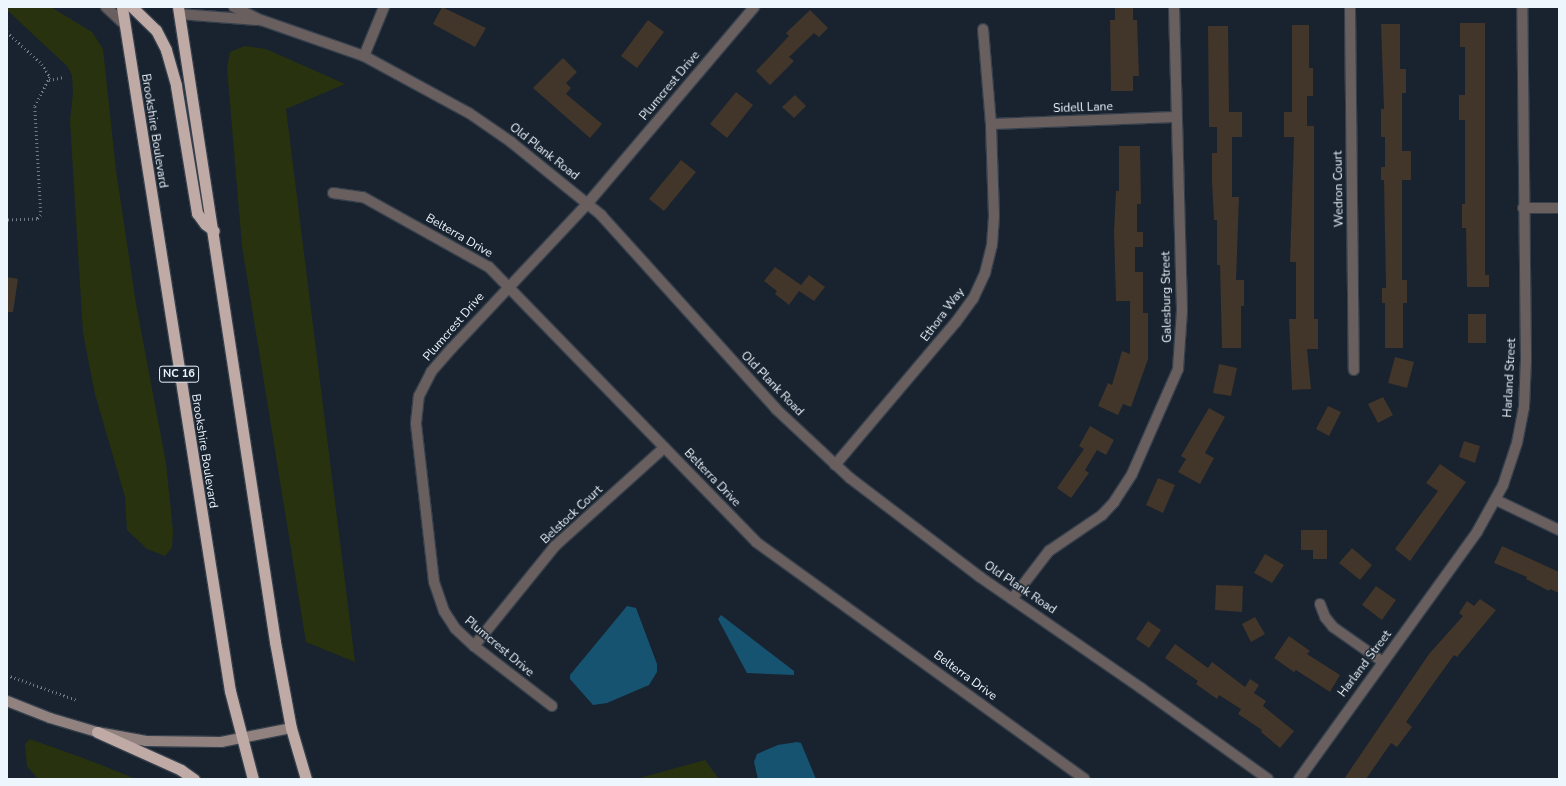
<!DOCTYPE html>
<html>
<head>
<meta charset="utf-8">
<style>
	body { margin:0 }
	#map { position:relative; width:1566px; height:786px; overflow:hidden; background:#18232f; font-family:"Nunito Sans",sans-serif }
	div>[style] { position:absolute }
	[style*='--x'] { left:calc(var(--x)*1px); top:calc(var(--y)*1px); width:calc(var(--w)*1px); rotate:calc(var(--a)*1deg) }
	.green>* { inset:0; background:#28320e }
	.water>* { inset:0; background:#165371 }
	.building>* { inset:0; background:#423529 }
	.path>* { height:2.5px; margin-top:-1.25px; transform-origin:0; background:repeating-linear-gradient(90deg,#727c86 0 1px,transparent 0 4px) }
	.roads { filter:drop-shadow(1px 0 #36404c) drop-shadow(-1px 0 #36404c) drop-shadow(0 1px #36404c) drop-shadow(0 -1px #36404c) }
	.minor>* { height:10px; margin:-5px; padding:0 5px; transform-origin:5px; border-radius:5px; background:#695f5e }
	.tertiary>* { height:10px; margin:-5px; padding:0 5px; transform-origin:5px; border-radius:5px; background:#695f5e }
	.secondary>* { height:10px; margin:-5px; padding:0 5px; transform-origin:5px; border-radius:5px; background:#918280 }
	.trunk>* { height:11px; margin:-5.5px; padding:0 5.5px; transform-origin:5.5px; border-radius:5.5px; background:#bfaaa6 }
	span { translate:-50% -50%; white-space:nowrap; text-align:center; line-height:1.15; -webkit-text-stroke:3px #18232f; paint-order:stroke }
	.shield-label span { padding:1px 3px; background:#18232f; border:1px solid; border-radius:3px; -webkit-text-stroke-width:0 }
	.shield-label { font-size:11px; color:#edf5fd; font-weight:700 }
	.street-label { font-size:12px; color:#edf5fd }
	.frame { position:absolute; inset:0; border:8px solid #edf5fd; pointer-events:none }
</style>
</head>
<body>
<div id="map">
	<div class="green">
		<div style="clip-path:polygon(7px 7px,51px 7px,92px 32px,103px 49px,116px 170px,136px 304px,166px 463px,173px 531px,172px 547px,165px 556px,147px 549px,127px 530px,125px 497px,95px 394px,83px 333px,70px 121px,73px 93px,72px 75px,67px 66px,7px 10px)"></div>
		<div style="clip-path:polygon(245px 46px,266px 49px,345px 84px,286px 109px,355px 662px,306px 642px,242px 246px,227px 68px,230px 52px)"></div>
		<div style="clip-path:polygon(30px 739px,91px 761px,136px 779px,38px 779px,27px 766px,25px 744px)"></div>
		<div style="clip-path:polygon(705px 760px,719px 779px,636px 779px)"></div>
	</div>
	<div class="water">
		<div style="clip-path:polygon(627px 606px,636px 608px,657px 664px,657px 672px,649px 685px,607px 703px,593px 705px,570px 679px,570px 675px)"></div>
		<div style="clip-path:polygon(721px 615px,794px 671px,794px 675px,747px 673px,718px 619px)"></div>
		<div style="clip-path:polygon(797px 742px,801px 743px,816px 779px,758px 779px,754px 762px,757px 754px,778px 745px)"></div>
	</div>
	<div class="building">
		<div style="clip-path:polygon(442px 7px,486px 28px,475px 47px,433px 24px)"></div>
		<div style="clip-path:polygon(1115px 7px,1133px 7px,1133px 20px,1137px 20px,1139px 76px,1133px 76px,1133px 91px,1111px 91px,1110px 20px,1115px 20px)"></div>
		<div style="clip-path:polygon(810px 10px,828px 28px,819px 37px,814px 33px,789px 57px,794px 61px,770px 85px,756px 71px,789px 36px,786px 33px)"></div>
		<div style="clip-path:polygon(648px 20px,664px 32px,637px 68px,621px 56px)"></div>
		<div style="clip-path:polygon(1460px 23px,1485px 23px,1485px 275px,1489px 275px,1489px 287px,1467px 287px,1466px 228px,1462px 228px,1462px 204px,1465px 204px,1465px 120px,1459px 120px,1459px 95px,1465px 95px,1465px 47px,1460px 47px)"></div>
		<div style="clip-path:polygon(1381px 24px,1400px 24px,1400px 69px,1406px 69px,1406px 93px,1402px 93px,1402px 151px,1411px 151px,1411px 180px,1402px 180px,1402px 280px,1407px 280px,1407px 303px,1403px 303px,1403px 348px,1385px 348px,1385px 303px,1382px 303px,1382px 288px,1386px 288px,1384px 180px,1381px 180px,1381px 167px,1385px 167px,1385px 137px,1381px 137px,1381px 109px,1384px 109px)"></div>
		<div style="clip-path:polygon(1292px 25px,1309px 25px,1309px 68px,1313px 68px,1313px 96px,1307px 96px,1307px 126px,1314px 126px,1314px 319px,1318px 319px,1318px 349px,1307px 349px,1311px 389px,1292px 390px,1289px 319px,1296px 319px,1296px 262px,1290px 262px,1294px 137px,1284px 137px,1284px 112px,1292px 112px)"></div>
		<div style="clip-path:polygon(1208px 26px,1228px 26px,1229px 112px,1242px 112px,1242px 137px,1232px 137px,1232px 197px,1239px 197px,1236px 280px,1244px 280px,1244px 306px,1241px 306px,1241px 348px,1222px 348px,1220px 265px,1217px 265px,1217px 220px,1214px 220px,1212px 181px,1212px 153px,1217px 153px,1217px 127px,1209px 127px)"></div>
		<div style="clip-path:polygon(563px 58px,577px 72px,566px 83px,571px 88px,566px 94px,602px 124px,590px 138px,533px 88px)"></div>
		<div style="clip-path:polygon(736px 92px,753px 105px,727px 138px,710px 124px)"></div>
		<div style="clip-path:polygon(795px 95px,806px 106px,794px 118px,782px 107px)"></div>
		<div style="clip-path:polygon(1119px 146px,1140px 146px,1141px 204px,1137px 204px,1137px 232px,1143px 232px,1143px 247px,1135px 247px,1135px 272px,1143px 272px,1143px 313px,1148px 313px,1148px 359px,1131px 407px,1123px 404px,1118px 415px,1098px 406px,1108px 383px,1112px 385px,1122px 351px,1130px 354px,1130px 301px,1116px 301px,1114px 232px,1116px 191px,1119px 191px)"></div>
		<div style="clip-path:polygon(681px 160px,696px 172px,664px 211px,649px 199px)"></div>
		<div style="clip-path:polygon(775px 267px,801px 285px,809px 275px,825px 287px,814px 301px,799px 291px,789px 305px,775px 294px,777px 291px,764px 281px)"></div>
		<div style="clip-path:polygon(7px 277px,18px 279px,13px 312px,7px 312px)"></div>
		<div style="clip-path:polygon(1468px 314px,1486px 314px,1486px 343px,1468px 343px)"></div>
		<div style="clip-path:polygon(1395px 357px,1414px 362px,1407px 388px,1388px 383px)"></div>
		<div style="clip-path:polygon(1219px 364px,1237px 368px,1231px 396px,1213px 393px)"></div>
		<div style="clip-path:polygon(1383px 397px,1393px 415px,1378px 423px,1368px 404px)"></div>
		<div style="clip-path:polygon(1328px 406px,1341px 412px,1329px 436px,1316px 429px)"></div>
		<div style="clip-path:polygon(1209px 408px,1225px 417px,1205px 453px,1214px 458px,1200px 484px,1178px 472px,1186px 459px,1181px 456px)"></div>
		<div style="clip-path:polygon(1090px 426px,1114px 440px,1106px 455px,1097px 450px,1085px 470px,1089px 473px,1071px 498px,1057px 488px,1084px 449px,1079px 446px)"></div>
		<div style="clip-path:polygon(1464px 441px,1480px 446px,1475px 463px,1459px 457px)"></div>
		<div style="clip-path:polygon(1440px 464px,1466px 482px,1410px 561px,1395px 549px,1438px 491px,1426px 483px)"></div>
		<div style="clip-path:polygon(1158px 478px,1175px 485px,1163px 513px,1146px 505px)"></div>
		<div style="clip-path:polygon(1301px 530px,1327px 530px,1327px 559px,1313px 559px,1313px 550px,1301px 550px)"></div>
		<div style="clip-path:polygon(1502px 546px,1559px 572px,1559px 593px,1550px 589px,1549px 591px,1526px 579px,1527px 577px,1494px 563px)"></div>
		<div style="clip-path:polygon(1352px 548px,1372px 565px,1360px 580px,1339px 563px)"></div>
		<div style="clip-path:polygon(1265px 554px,1284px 565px,1272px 583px,1254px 573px)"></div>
		<div style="clip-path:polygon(1216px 585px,1243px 586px,1242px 612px,1215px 610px)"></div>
		<div style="clip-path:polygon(1376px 586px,1396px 600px,1382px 620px,1362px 605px)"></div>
		<div style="clip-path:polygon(1480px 599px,1496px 610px,1457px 657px,1454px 655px,1433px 684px,1406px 722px,1412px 727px,1397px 747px,1391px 743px,1366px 779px,1344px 779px,1429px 654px,1463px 616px,1459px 613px,1467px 601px,1474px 606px)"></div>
		<div style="clip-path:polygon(1255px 617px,1265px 634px,1251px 642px,1242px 624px)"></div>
		<div style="clip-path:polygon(1148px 621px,1161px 630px,1149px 648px,1136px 639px)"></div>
		<div style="clip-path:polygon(1289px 636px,1310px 651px,1307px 654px,1340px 675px,1330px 692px,1296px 670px,1294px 672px,1274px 658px)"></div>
		<div style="clip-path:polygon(1175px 644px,1208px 668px,1212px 662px,1245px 687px,1250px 679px,1259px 685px,1254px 693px,1266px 701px,1263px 706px,1294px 731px,1280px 748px,1261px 732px,1262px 730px,1238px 714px,1241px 709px,1219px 695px,1217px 699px,1196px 684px,1198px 681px,1165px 658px)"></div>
	</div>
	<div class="path">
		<div style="--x:7;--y:32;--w:47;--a:42.4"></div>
		<div style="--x:42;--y:64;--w:15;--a:58"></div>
		<div style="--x:50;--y:77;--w:34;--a:117"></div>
		<div style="--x:35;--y:107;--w:108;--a:86.8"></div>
		<div style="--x:41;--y:215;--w:6;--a:135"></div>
		<div style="--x:37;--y:219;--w:30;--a:178"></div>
		<div style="--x:49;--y:80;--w:15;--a:-11"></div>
		<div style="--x:7;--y:675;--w:74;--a:19.7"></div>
	</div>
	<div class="roads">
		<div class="minor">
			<div style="--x:1350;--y:7;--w:363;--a:89.4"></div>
			<div style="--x:364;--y:56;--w:53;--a:-67.8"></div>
			<div style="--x:991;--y:124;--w:185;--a:-2.2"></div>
			<div style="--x:333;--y:193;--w:30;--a:8"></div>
			<div style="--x:363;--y:197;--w:144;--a:29.1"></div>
			<div style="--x:489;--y:267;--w:383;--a:45.8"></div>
			<div style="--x:756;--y:542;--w:405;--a:35.8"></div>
			<div style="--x:1523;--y:208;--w:36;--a:0"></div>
			<div style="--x:835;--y:465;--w:187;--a:-49.8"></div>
			<div style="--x:956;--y:322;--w:29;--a:-54"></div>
			<div style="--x:973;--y:299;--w:29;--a:-65"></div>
			<div style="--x:985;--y:273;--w:29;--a:-76"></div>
			<div style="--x:992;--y:245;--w:29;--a:-86"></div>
			<div style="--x:994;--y:216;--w:92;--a:-91.9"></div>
			<div style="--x:991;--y:124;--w:95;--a:-94.8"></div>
			<div style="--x:1496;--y:500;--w:70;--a:25.5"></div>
			<div style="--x:1012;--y:599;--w:61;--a:-52.4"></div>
			<div style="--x:1049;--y:551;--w:64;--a:-34.2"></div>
			<div style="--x:1102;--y:515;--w:18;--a:-47"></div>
			<div style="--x:1114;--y:502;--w:33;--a:-57"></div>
			<div style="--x:1132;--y:474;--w:115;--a:-66.3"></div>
			<div style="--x:1178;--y:369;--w:58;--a:-86.1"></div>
			<div style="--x:1182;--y:311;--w:304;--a:-91.5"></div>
			<div style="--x:1320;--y:604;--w:14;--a:69"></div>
			<div style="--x:1325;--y:617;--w:13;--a:51"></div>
			<div style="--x:1333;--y:627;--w:61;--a:35"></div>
			<div style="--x:474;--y:646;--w:129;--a:-51"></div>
			<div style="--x:555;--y:546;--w:147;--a:-42"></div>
			<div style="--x:552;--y:706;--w:98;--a:-142.4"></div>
			<div style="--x:474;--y:646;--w:26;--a:-137"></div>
			<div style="--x:455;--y:628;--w:20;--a:-123"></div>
			<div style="--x:444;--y:611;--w:31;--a:-109"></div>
			<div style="--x:434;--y:582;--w:160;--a:-96.5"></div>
			<div style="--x:416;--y:423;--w:27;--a:-84"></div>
			<div style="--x:419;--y:396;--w:27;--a:-63"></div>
			<div style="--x:431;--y:372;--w:32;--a:-49"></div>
			<div style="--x:452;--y:348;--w:199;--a:-46.8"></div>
			<div style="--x:588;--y:203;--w:257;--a:-49.7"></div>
			<div style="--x:1299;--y:779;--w:304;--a:-54.2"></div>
			<div style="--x:1477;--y:532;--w:54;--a:-61"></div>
			<div style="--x:1503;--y:485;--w:44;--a:-71.6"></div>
			<div style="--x:1517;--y:443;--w:37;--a:-79"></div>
			<div style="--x:1524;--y:407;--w:47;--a:-87.6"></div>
			<div style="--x:1526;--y:360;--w:353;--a:-90.6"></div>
		</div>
		<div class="tertiary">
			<div style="--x:106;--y:7;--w:26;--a:43"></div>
			<div style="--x:234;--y:7;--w:30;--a:26"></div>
			<div style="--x:261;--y:20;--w:109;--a:19.3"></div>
			<div style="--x:364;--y:56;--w:119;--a:28.5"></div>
			<div style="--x:469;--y:113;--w:51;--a:34.6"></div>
			<div style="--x:511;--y:142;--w:116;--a:39"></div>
			<div style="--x:601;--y:215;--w:261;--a:47.9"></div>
			<div style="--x:776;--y:409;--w:101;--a:43"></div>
			<div style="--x:850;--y:478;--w:163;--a:37.3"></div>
			<div style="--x:980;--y:577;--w:196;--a:34.6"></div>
			<div style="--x:1141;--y:688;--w:156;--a:35.6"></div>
			<div style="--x:179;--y:14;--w:78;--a:4.4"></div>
		</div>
		<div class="secondary">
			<div style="--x:7;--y:701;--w:46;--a:21.6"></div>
			<div style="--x:50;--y:718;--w:49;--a:16.6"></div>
			<div style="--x:97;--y:732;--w:50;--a:10.4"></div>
			<div style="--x:146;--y:741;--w:75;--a:0.8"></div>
			<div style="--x:221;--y:742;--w:71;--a:-11.3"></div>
		</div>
		<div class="trunk">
			<div style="--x:122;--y:7;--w:692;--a:81.03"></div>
			<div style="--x:230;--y:691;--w:91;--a:75.4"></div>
			<div style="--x:132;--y:7;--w:33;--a:44"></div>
			<div style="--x:156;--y:30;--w:22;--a:63"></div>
			<div style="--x:166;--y:50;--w:37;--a:74"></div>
			<div style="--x:176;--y:86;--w:129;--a:80.6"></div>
			<div style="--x:197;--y:213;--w:14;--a:54"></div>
			<div style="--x:205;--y:224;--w:11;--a:38"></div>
			<div style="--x:178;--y:7;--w:642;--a:81.31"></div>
			<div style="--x:275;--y:642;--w:87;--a:79.5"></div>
			<div style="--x:291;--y:728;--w:53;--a:73.6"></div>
			<div style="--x:97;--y:732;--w:92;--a:24.3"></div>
			<div style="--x:181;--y:770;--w:16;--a:35"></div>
		</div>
	</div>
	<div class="shield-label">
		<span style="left:179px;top:374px">NC 16</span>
	</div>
	<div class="street-label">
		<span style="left:670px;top:86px;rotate:-50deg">Plumcrest Drive</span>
		<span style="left:1083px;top:108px;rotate:-2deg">Sidell Lane</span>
		<span style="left:154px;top:131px;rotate:81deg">Brookshire Boulevard</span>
		<span style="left:544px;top:152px;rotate:38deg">Old Plank Road</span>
		<span style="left:1339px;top:189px;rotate:-91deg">Wedron Court</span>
		<span style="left:459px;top:236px;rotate:30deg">Belterra Drive</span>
		<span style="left:1167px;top:297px;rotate:-91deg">Galesburg Street</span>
		<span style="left:943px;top:315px;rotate:-53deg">Ethora Way</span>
		<span style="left:454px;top:327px;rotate:-49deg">Plumcrest Drive</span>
		<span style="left:1510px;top:378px;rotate:-87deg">Harland Street</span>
		<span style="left:772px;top:384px;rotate:46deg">Old Plank Road</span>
		<span style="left:204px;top:451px;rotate:81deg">Brookshire Boulevard</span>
		<span style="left:712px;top:478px;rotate:46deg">Belterra Drive</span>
		<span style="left:572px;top:515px;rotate:-43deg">Belstock Court</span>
		<span style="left:1020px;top:588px;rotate:34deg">Old Plank Road</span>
		<span style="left:499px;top:647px;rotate:40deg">Plumcrest Drive</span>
		<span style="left:1365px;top:664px;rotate:-53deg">Harland Street</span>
		<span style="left:965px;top:676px;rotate:36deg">Belterra Drive</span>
	</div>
	<div class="frame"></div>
</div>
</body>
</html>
